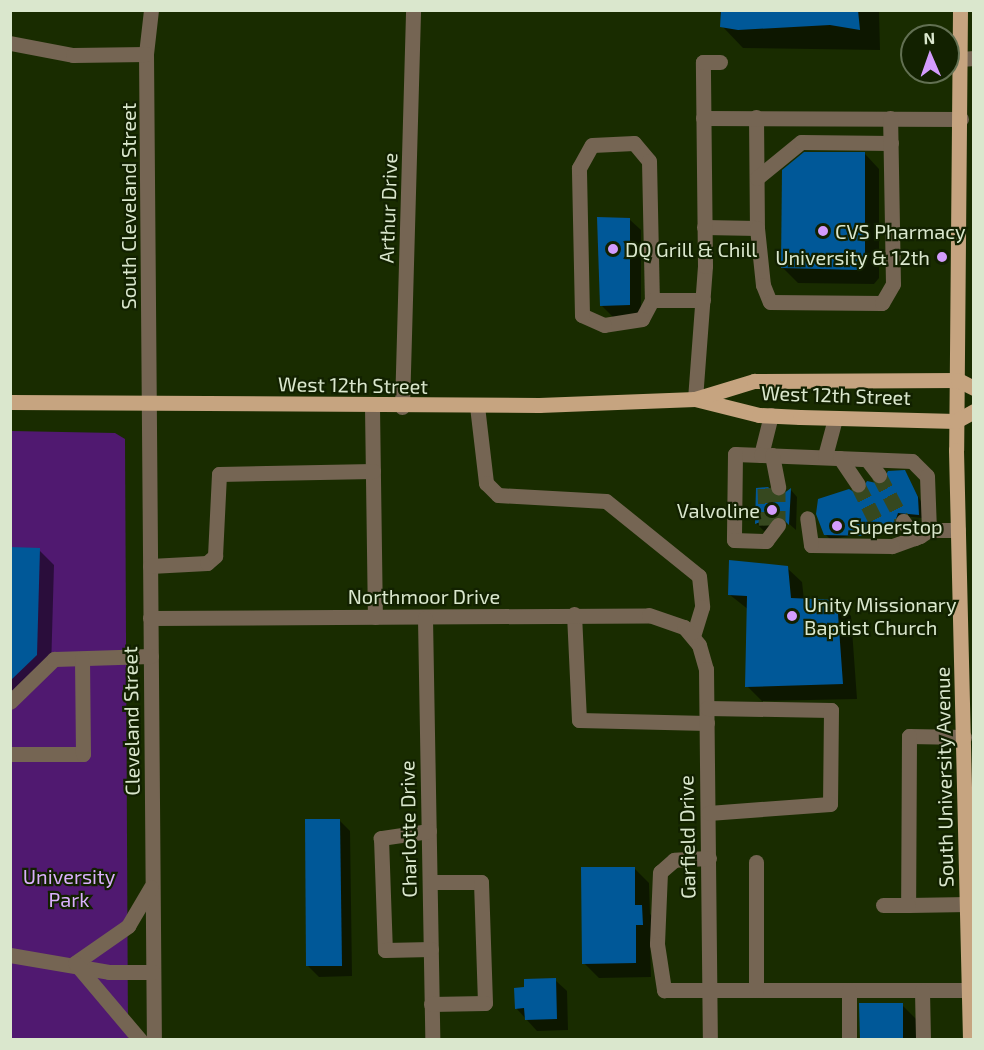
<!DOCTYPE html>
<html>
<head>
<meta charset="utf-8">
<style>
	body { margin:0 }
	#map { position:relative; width:984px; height:1050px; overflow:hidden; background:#192c00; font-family:"Exo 2",sans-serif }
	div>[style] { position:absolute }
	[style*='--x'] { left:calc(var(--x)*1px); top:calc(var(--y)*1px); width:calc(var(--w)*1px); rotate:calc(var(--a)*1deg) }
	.green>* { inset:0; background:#501970 }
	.shadow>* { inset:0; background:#0007 }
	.building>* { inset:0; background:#005898 }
	.minor-tunnel>* { height:15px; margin-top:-7.5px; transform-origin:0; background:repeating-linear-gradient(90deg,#36481f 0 15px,transparent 0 23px) }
	.minor>* { height:15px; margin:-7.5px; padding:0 7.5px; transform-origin:7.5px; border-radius:7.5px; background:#756553 }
	.major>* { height:15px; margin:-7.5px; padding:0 7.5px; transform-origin:7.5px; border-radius:7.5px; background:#c6a480 }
	.dots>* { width:16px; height:16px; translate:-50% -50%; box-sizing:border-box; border:3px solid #122100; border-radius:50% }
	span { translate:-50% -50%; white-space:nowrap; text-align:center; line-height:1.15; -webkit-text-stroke:4.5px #122100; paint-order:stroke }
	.street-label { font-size:20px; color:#dae7cd }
	.poi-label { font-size:20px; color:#dae7cd }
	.left { translate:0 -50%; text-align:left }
	.right { translate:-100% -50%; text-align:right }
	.park-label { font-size:20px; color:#dab0fc }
	.frame { position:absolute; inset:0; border:12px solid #dae7cd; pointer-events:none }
	.north { position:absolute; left:900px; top:24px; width:60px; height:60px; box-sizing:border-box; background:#122100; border:2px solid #627052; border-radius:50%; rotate:358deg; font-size:16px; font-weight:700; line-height:24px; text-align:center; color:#dae7cd }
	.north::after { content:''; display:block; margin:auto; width:21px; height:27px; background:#d39cfd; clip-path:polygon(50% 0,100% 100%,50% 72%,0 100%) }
</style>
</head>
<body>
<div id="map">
	<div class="green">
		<div style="clip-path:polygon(11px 431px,115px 433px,125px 439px,128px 1039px,11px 1040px)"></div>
	</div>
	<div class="shadow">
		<div style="clip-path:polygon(720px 10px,879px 10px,880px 50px,743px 48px,722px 26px)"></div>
		<div style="clip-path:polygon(865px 154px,879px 169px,879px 278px,874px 284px,798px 283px,783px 268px)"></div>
		<div style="clip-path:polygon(629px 219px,641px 230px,641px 316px,613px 317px,602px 306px)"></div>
		<div style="clip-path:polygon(904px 472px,922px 503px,922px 518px,902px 516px,898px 529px,830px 539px,826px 535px,860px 497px)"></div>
		<div style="clip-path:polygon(757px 489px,779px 499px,791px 490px,797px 497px,796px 530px,787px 522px,764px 531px,757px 524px)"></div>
		<div style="clip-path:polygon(10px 549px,39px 550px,54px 565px,51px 670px,10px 711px)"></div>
		<div style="clip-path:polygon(787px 568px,802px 582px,804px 600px,837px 601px,851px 616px,857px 699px,762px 701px,747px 686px,749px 610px,730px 595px)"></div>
		<div style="clip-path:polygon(339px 820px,350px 831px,352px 976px,319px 977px,308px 966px)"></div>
		<div style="clip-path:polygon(634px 868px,649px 883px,650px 914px,657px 921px,650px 939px,651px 977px,599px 978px,584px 963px)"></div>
		<div style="clip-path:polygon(555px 980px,567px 991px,568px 1030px,537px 1031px,516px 1008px)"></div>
		<div style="clip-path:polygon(902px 1005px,917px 1020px,917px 1040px,861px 1040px)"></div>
	</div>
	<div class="building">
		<div style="clip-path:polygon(721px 10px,858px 10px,860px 30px,830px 25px,738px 30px,720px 27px)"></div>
		<div style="clip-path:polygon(804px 152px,865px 152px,865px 258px,859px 270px,781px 268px,782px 170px)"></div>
		<div style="clip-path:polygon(597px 217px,630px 218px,630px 305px,600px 306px)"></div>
		<div style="clip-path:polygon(905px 470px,918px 497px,919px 515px,898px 513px,894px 525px,870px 536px,824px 535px,816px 514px,818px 499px,849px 489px,859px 495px,867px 481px,881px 484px,888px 471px)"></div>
		<div style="clip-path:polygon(768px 487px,779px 497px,791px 488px,789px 525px,779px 515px,755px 524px,756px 488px)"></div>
		<div style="clip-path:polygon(10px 547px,40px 548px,37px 655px,10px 681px)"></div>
		<div style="clip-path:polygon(729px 560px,788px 566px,791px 598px,837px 600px,843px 684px,745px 687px,747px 596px,728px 595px)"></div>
		<div style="clip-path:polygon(305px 819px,340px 819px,342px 966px,306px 966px)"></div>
		<div style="clip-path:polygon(581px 867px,635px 867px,635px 905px,642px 905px,643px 925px,636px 925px,636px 963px,582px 964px)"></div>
		<div style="clip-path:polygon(556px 978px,557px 1019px,525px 1020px,524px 1008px,515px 1009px,514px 988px,524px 987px,524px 979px)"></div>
		<div style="clip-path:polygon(859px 1003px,903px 1003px,903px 1040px,860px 1040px)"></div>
	</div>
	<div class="minor-tunnel">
		<div style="--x:879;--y:475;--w:52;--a:62.4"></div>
		<div style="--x:858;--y:485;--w:51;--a:63.4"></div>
		<div style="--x:765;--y:488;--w:37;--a:88"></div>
		<div style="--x:778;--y:525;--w:38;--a:-90"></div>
	</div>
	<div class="minor">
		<div style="--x:151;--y:10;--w:44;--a:96.5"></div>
		<div style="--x:146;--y:54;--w:986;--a:89.54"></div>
		<div style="--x:10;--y:43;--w:64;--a:10.8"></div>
		<div style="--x:73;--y:55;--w:73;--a:-0.8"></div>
		<div style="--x:961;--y:59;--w:13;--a:-4"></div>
		<div style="--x:756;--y:117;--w:111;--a:89.5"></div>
		<div style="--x:703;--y:118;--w:258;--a:0.2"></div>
		<div style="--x:634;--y:143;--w:23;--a:50"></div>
		<div style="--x:649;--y:161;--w:139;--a:88.8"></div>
		<div style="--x:652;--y:300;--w:21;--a:118"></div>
		<div style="--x:642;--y:319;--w:38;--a:171"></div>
		<div style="--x:604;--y:325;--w:24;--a:-156"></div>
		<div style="--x:582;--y:315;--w:147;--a:-91.2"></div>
		<div style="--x:579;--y:168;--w:26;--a:-61"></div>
		<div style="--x:592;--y:145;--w:42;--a:-2.7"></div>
		<div style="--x:757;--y:178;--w:57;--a:-39.3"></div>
		<div style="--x:801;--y:142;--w:90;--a:0.6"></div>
		<div style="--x:704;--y:227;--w:53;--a:1.1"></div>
		<div style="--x:757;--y:228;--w:57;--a:84"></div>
		<div style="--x:763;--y:285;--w:18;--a:68"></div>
		<div style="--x:770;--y:302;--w:112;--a:0.5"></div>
		<div style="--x:882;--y:303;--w:22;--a:-60"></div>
		<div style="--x:893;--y:284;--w:166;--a:-91"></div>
		<div style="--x:652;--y:300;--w:51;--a:0"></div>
		<div style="--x:695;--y:399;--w:133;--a:-85.7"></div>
		<div style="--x:705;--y:266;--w:204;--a:-90.6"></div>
		<div style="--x:703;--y:62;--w:17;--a:0"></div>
		<div style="--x:477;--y:406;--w:78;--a:83.3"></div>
		<div style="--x:486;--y:483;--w:17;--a:45"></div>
		<div style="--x:498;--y:495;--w:108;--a:3.2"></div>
		<div style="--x:606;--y:501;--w:119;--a:38.9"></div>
		<div style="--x:699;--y:576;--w:31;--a:84"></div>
		<div style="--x:702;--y:607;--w:31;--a:107"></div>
		<div style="--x:372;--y:407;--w:210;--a:89.2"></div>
		<div style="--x:402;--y:407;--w:397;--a:-88.4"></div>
		<div style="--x:771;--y:415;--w:41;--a:104"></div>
		<div style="--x:761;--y:455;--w:26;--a:-178"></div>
		<div style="--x:735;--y:454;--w:86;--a:90.7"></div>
		<div style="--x:734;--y:540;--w:32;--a:2"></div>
		<div style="--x:766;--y:541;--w:20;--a:-53"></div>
		<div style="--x:761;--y:455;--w:151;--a:2.3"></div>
		<div style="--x:912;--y:461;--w:21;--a:45"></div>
		<div style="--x:927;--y:476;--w:54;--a:87.9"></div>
		<div style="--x:929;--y:530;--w:11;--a:146"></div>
		<div style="--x:920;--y:536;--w:30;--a:160"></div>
		<div style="--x:892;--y:546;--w:81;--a:-179.3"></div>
		<div style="--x:811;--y:545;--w:27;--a:-98"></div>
		<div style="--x:772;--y:455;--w:33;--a:79"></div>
		<div style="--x:825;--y:456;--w:39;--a:-75"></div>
		<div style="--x:840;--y:458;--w:32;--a:56"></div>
		<div style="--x:868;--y:461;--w:18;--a:52"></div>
		<div style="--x:903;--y:521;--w:21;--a:55"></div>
		<div style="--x:929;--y:530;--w:29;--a:0"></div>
		<div style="--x:150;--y:566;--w:57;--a:-3"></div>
		<div style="--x:207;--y:563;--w:11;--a:-41"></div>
		<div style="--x:215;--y:556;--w:82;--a:-87.2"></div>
		<div style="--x:219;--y:474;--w:154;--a:-1.1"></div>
		<div style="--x:574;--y:614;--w:106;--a:87.3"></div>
		<div style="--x:579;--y:720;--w:128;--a:1.3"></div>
		<div style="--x:150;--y:618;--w:499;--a:-0.3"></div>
		<div style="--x:649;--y:615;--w:37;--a:19"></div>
		<div style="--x:684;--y:627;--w:23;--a:50"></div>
		<div style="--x:699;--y:645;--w:25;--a:74"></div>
		<div style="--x:706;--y:669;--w:371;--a:89.4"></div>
		<div style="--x:425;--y:618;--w:422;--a:89"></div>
		<div style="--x:10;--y:702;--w:62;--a:-44.3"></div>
		<div style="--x:54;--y:659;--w:97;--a:-1.8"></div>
		<div style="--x:707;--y:708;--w:124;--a:0.9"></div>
		<div style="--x:831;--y:710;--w:94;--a:90.6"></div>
		<div style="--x:830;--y:804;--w:122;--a:175.8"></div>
		<div style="--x:964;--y:737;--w:55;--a:-179"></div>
		<div style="--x:909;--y:736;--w:169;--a:90.3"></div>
		<div style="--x:908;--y:905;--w:60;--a:-1"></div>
		<div style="--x:10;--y:754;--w:73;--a:0"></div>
		<div style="--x:83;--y:754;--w:95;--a:-90.6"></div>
		<div style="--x:429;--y:831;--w:49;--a:171.7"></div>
		<div style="--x:381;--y:838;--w:112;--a:88"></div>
		<div style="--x:385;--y:950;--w:46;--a:-1.2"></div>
		<div style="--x:709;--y:858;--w:35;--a:177"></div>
		<div style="--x:674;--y:860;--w:18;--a:139"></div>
		<div style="--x:660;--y:872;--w:72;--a:92.4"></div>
		<div style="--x:657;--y:944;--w:47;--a:81.3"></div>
		<div style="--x:664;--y:990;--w:306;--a:0"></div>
		<div style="--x:756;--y:862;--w:128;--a:90"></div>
		<div style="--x:430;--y:882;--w:51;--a:0"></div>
		<div style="--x:481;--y:882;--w:121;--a:88.1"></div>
		<div style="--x:485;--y:1003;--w:54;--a:178.9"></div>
		<div style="--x:883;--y:905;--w:25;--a:0"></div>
		<div style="--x:10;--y:955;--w:100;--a:9.7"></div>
		<div style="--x:109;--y:972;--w:44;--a:0"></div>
		<div style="--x:75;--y:963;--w:65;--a:-34.9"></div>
		<div style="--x:128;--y:926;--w:45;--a:-59.5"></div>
		<div style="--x:75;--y:963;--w:101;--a:49.8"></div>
		<div style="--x:849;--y:990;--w:50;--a:90"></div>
		<div style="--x:922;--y:991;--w:49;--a:88.8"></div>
	</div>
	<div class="major">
		<div style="--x:960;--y:10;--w:440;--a:90.5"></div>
		<div style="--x:956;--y:450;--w:590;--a:88.64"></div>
		<div style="--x:695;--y:399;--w:66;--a:14"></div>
		<div style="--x:759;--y:415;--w:41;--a:2.8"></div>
		<div style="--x:800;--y:417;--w:156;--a:1.5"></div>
		<div style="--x:956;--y:421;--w:21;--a:-29"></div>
		<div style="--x:10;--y:402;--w:529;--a:0.32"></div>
		<div style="--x:539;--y:405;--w:156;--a:-2.2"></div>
		<div style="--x:695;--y:399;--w:62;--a:-17"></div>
		<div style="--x:754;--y:381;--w:204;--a:-0.3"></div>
		<div style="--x:958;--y:380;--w:18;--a:27"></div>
	</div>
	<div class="dots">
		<div style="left:823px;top:231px;background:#d39cfd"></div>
		<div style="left:613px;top:249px;background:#d39cfd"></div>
		<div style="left:942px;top:257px;background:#d39cfd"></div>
		<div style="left:772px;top:510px;background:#d39cfd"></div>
		<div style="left:837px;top:526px;background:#d39cfd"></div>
		<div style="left:792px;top:616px;background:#d39cfd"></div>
	</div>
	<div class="street-label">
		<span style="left:128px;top:206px;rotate:-90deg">South Cleveland Street</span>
		<span style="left:388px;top:208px;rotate:-88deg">Arthur Drive</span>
		<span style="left:353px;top:385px;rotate:1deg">West 12th Street</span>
		<span style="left:836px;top:395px;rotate:2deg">West 12th Street</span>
		<span style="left:424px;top:596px">Northmoor Drive</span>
		<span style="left:131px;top:721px;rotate:-91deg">Cleveland Street</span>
		<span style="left:944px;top:777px;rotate:-91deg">South University Avenue</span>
		<span style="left:408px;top:829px;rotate:-91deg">Charlotte Drive</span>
		<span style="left:687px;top:837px;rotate:-91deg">Garfield Drive</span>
	</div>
	<div class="poi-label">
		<span class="left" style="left:835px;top:231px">CVS Pharmacy</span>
		<span class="left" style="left:625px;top:249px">DQ Grill &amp; Chill</span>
		<span class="right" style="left:930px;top:257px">University &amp; 12th</span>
		<span class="right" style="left:760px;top:510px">Valvoline</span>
		<span class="left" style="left:849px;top:526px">Superstop</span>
		<span class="left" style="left:804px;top:616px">Unity Missionary<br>Baptist Church</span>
	</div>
	<div class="park-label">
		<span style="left:69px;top:888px">University<br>Park</span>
	</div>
	<div class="frame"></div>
	<div class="north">N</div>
</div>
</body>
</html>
